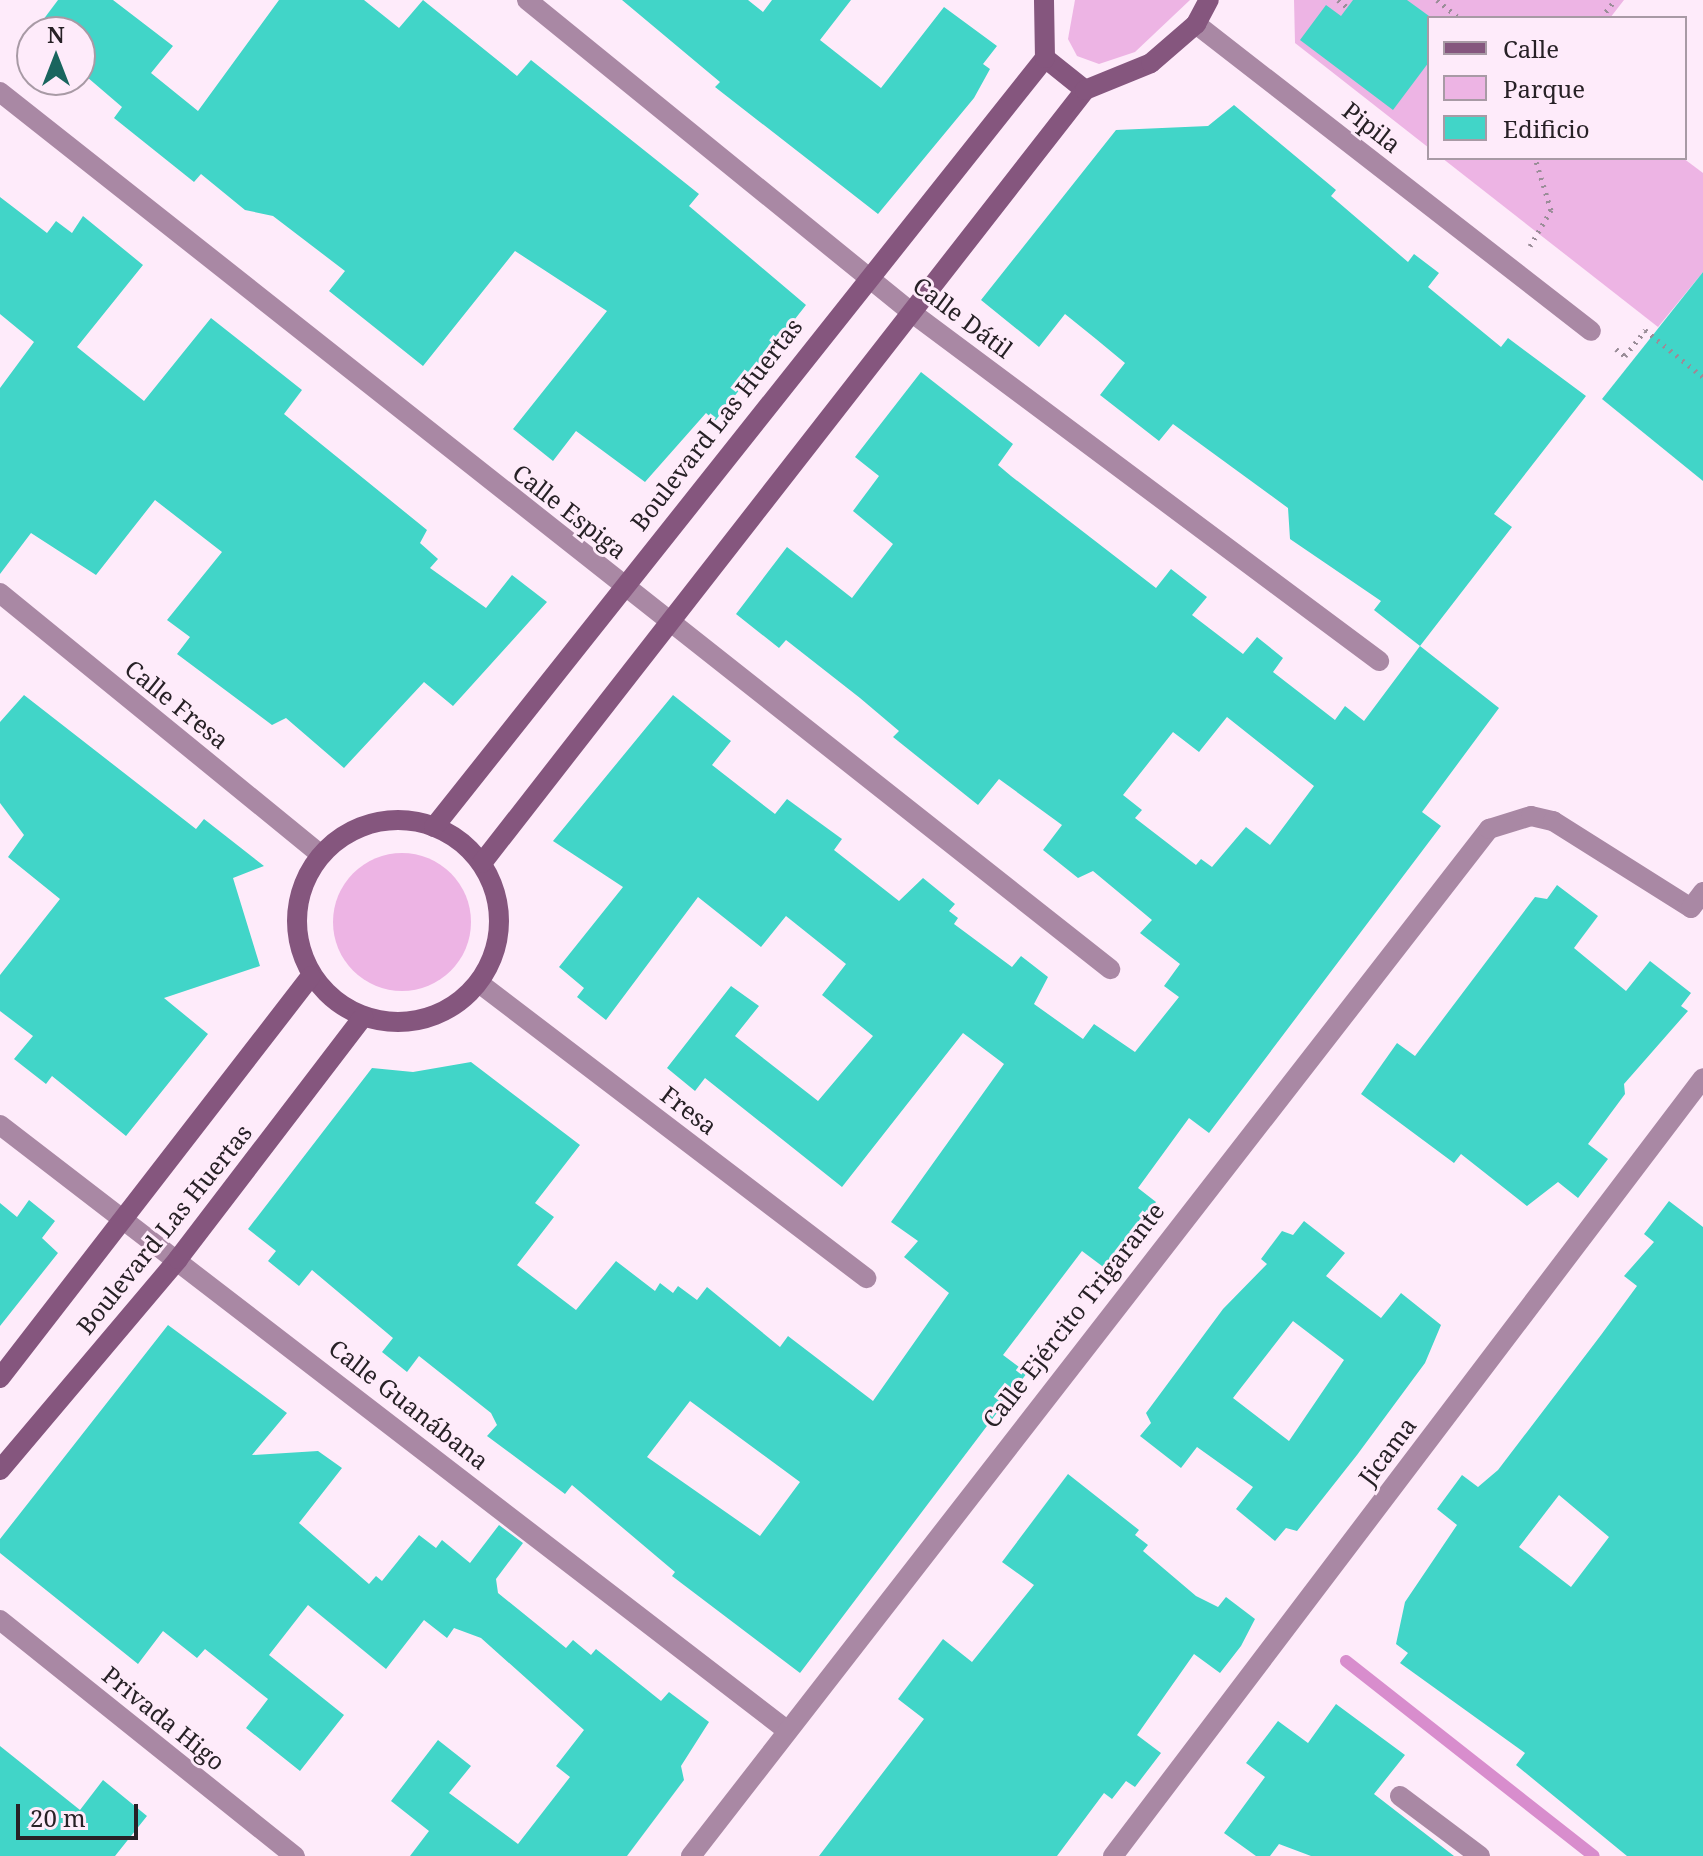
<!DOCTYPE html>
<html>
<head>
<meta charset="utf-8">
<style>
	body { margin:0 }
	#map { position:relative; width:1703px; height:1856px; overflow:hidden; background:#feebfa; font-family:"Noto Serif",serif }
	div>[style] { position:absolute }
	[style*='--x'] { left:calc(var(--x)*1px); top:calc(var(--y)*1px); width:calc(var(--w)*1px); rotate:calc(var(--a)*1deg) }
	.green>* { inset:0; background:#edb4e4 }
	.round { border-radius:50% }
	.stream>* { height:12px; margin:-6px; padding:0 6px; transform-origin:6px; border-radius:6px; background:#d88dcd }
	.building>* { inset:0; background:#41d5c8 }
	.path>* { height:5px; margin-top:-2.5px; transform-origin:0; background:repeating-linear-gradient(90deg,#9a8d98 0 2px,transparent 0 8px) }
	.minor>* { height:20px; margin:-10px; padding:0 10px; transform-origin:10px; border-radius:10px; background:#a988a4 }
	.tertiary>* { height:20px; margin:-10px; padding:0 10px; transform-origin:10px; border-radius:10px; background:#a988a4 }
	.secondary>* { height:20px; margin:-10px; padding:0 10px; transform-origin:10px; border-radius:10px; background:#85567e }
	.secondary>.ring { margin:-10px; padding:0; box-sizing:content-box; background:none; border:20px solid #85567e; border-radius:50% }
	span { translate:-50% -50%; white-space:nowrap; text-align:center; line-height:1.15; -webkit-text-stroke:6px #feebfa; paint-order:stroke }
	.street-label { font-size:24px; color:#272126 }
	.legend { position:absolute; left:1427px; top:16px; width:260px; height:144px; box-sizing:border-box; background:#feebfa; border:2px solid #a89aa5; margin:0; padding:10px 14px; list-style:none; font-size:24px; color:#272126 }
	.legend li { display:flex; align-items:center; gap:16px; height:40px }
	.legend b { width:40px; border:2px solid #a89aa5 }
	.north { position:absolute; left:16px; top:16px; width:80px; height:80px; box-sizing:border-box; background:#feebfa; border:2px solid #a89aa5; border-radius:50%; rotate:0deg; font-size:22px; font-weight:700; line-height:32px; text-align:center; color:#272126 }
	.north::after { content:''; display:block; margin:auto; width:28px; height:36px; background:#19655e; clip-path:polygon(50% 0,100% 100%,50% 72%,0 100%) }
	.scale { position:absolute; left:16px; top:1804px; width:122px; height:36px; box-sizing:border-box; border:4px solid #272126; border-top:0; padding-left:10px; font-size:24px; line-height:28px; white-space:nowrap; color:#272126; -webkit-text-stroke:6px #feebfa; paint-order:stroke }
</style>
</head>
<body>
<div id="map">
	<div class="green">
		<div style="clip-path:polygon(1075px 0,1190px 0,1135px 52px,1099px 64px,1077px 56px,1068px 39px)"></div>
		<div style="clip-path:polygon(1294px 0,1624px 0,1610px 18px,1429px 18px,1429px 148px,1295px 43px)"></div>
		<div style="clip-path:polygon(1442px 158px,1683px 158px,1703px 173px,1703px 272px,1658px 327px)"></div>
		<div class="round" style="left:333px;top:853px;width:138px;height:138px"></div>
	</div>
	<div class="stream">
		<div style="--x:1346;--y:1661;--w:315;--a:38.2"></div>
	</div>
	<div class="building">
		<div style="clip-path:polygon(58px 0,113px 0,173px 46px,151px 73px,198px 111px,279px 0,364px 0,399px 28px,423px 0,517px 76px,531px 60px,699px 194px,689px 206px,806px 305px,715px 421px,706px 413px,645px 482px,576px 431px,553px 461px,513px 429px,607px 311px,515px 251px,423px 366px,329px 291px,345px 271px,273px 216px,245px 210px,201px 174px,194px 182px,114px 118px,122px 107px,80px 71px,80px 32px,34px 32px)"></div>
		<div style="clip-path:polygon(622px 0,748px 0,763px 12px,772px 0,851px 0,820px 40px,881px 88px,944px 7px,997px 46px,983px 64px,990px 69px,974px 98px,878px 214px,715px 87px,720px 82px)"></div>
		<div style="clip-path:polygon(1353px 0,1407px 0,1429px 16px,1429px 62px,1393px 110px,1300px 40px,1326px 5px,1341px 16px)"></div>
		<div style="clip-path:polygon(1234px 105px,1336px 190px,1331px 196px,1408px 262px,1414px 254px,1439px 273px,1428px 287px,1501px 347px,1508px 338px,1586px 396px,1494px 514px,1512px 527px,1420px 646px,1374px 610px,1381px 601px,1290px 539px,1288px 508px,1173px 424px,1159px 441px,1100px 395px,1125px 363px,1096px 339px,1065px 314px,1039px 347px,981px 300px,1116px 130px,1208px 126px)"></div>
		<div style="clip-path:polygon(0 197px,47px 233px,56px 221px,72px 233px,83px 216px,143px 265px,77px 347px,144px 401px,211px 318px,302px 390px,284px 414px,427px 530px,420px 543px,438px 559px,430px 568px,486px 608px,512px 575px,547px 602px,453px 706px,424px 682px,344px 768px,286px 718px,272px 725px,177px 654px,190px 637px,167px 620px,222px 552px,155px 500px,96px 575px,31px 533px,0 574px,0 388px,34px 342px,0 314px)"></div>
		<div style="clip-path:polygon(1703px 272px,1703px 481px,1602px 399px)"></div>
		<div style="clip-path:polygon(evenodd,921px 372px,1013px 444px,998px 465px,1011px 476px,1156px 588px,1171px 569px,1207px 597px,1192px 615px,1243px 654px,1257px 637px,1283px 658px,1273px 672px,1335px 720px,1345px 706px,1364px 721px,1420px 646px,1499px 708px,1422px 812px,1441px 826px,1209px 1133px,1189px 1118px,1138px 1188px,1156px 1202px,1106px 1269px,1082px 1251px,1003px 1355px,1027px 1373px,800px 1673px,672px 1576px,675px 1572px,572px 1485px,565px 1494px,487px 1436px,497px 1425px,491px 1413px,419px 1356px,407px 1372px,382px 1352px,393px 1338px,312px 1270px,299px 1286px,268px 1261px,276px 1251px,248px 1229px,372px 1068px,413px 1072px,471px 1062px,580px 1145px,535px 1203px,554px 1217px,517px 1265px,576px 1310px,616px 1261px,655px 1291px,660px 1283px,673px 1293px,678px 1286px,697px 1300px,707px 1287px,780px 1347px,788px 1336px,873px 1401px,949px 1293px,904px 1257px,918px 1241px,891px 1222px,1004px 1064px,963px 1033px,842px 1187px,705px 1078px,695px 1091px,667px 1068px,731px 986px,759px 1006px,735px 1036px,818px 1101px,873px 1036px,822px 995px,846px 964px,786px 916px,761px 947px,698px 897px,606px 1020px,577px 997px,584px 988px,559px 967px,623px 887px,553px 841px,673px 695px,731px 741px,712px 765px,775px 814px,787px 799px,842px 839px,834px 850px,899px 901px,923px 878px,955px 904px,949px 911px,958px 918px,954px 924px,1012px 967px,1021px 956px,1048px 977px,1034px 1004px,1083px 1039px,1094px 1024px,1135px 1052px,1179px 997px,1164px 986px,1180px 964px,1140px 933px,1152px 920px,1093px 871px,1078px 878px,1043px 850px,1062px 825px,999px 779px,978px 805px,893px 737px,899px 731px,860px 698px,786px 640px,779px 648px,736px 614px,787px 547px,852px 598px,893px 544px,853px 511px,879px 476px,855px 457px,921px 372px,1227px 717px,1314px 786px,1270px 845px,1246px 827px,1212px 867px,1201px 859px,1196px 865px,1135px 818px,1142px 810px,1123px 795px,1173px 732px,1199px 752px,1227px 717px,921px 372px,690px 1401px,800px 1482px,760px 1536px,647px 1457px,690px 1401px)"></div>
		<div style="clip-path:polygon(24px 695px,196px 829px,204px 819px,264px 866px,233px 878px,260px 966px,164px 998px,208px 1034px,126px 1136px,52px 1076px,46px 1084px,14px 1059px,33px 1036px,0 1011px,0 975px,60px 899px,8px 857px,24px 835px,0 803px,0 722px)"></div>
		<div style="clip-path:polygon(1557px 885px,1598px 916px,1574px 948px,1626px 991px,1650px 961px,1691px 993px,1681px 1006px,1688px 1011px,1624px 1084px,1625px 1094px,1588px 1144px,1608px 1159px,1578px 1198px,1558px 1182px,1527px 1206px,1461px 1154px,1454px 1163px,1361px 1094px,1397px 1043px,1415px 1056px,1535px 897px,1547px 899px)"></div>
		<div style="clip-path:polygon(29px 1200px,55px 1221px,42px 1238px,58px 1253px,0 1326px,0 1203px,17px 1217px)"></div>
		<div style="clip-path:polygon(evenodd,1669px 1201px,1703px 1227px,1703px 1856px,1627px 1856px,1516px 1765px,1525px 1753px,1400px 1663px,1408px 1653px,1396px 1644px,1405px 1602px,1457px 1525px,1437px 1509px,1462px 1475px,1478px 1487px,1498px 1470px,1601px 1335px,1637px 1286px,1624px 1276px,1654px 1242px,1644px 1234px,1669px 1201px,1559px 1495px,1609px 1537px,1571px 1587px,1519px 1547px,1559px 1495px)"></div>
		<div style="clip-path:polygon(evenodd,1304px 1221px,1345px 1253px,1326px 1276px,1381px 1318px,1401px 1293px,1441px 1325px,1425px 1363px,1357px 1455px,1297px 1531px,1286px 1528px,1275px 1541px,1236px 1509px,1253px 1487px,1197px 1447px,1181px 1468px,1140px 1436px,1151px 1423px,1146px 1413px,1223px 1309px,1267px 1264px,1261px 1259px,1282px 1231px,1293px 1235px,1304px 1221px,1293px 1321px,1344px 1360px,1289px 1441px,1233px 1398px,1293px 1321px)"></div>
		<div style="clip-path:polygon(168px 1325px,287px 1413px,252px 1455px,318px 1451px,342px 1468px,299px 1523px,369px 1584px,376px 1576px,382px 1581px,419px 1535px,436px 1548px,442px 1540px,470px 1563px,499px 1525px,523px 1543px,496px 1579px,498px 1593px,566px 1648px,573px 1640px,591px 1655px,596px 1649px,661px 1701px,669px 1692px,709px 1722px,681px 1766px,684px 1780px,627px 1856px,410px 1856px,429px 1831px,391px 1801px,438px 1740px,471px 1766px,449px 1793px,518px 1844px,570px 1777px,556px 1766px,584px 1730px,481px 1638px,454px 1628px,447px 1638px,424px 1620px,386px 1669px,308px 1605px,269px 1655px,344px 1715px,300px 1771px,246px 1728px,268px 1699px,205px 1649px,197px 1658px,163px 1631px,138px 1664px,0 1553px,0 1539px)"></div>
		<div style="clip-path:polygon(1068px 1474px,1139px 1530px,1135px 1535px,1148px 1545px,1143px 1551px,1196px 1596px,1218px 1607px,1226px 1597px,1255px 1619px,1241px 1646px,1220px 1673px,1194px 1654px,1137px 1735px,1161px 1753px,1135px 1787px,1126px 1781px,1112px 1799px,1104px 1793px,1057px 1856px,819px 1856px,924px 1719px,898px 1699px,943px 1639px,972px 1662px,1034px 1585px,1002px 1562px)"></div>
		<div style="clip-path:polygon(1336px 1704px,1405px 1755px,1374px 1794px,1454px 1856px,1311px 1856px,1279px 1844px,1270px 1856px,1256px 1856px,1224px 1833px,1265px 1777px,1246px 1763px,1278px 1721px,1308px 1743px)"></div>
		<div style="clip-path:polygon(0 1746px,80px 1810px,103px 1780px,147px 1816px,115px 1856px,0 1856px)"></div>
	</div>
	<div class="path">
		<div style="--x:1338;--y:0;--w:11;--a:38"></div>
		<div style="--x:1437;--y:0;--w:28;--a:39"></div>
		<div style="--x:1601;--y:18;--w:23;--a:-52"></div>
		<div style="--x:1530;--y:246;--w:42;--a:-59.7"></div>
		<div style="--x:1551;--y:210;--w:54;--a:-107.1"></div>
		<div style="--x:1616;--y:349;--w:11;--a:38"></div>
		<div style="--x:1625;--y:356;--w:33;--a:-52"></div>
		<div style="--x:1645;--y:330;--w:75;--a:39"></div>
	</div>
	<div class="minor">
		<div style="--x:527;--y:0;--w:500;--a:39.1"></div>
		<div style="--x:915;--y:315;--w:579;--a:36.71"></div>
		<div style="--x:1196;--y:24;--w:500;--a:37.85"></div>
		<div style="--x:0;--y:92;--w:1415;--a:38.31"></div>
		<div style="--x:0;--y:593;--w:414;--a:39.2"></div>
		<div style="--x:479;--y:983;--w:487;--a:37.3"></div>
		<div style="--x:0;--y:1125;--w:989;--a:37.57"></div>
		<div style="--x:0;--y:1620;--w:378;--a:38.7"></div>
		<div style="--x:1400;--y:1796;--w:100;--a:36.9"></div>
		<div style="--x:1113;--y:1856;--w:976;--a:-52.82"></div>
	</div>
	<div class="tertiary">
		<div style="--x:691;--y:1856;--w:1301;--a:-52.15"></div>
		<div style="--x:1489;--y:829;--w:44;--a:-17.2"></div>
		<div style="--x:1531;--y:816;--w:23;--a:13"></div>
		<div style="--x:1553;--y:821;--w:163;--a:32.2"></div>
		<div style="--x:1691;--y:908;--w:20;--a:-53"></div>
	</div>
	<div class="secondary">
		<div style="--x:1045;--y:58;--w:51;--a:38.7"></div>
		<div class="ring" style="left:297px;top:820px;width:182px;height:182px"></div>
		<div style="--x:434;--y:827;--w:982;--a:-51.53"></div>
		<div style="--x:1045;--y:58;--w:58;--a:-91"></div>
		<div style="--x:482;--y:863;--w:980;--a:-52.04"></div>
		<div style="--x:1085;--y:90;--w:71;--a:-22.2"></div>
		<div style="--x:1151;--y:63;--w:60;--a:-40.9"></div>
		<div style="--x:1196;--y:24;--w:27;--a:-62"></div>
		<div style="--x:0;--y:1378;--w:508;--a:-52.27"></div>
		<div style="--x:0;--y:1470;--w:276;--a:-49.8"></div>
		<div style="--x:178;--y:1259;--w:305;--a:-52.6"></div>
	</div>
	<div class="street-label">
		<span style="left:1372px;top:127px;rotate:38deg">Pipila</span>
		<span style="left:963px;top:317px;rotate:37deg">Calle Dátil</span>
		<span style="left:716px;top:424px;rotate:-52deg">Boulevard Las Huertas</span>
		<span style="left:570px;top:511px;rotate:38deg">Calle Espiga</span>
		<span style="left:177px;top:704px;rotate:39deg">Calle Fresa</span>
		<span style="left:689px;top:1110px;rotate:37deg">Fresa</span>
		<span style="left:164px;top:1229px;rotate:-51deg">Boulevard Las Huertas</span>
		<span style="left:1073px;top:1315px;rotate:-52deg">Calle Ejército Trigarante</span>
		<span style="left:409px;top:1404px;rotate:38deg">Calle Guanábana</span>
		<span style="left:1387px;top:1451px;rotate:-53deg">Jicama</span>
		<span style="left:164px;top:1718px;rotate:39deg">Privada Higo</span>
	</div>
	<ul class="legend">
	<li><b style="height:10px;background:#85567e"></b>Calle</li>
	<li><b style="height:22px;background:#edb4e4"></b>Parque</li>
	<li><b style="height:22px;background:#41d5c8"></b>Edificio</li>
	</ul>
	<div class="north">N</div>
	<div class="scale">20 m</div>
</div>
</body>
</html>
